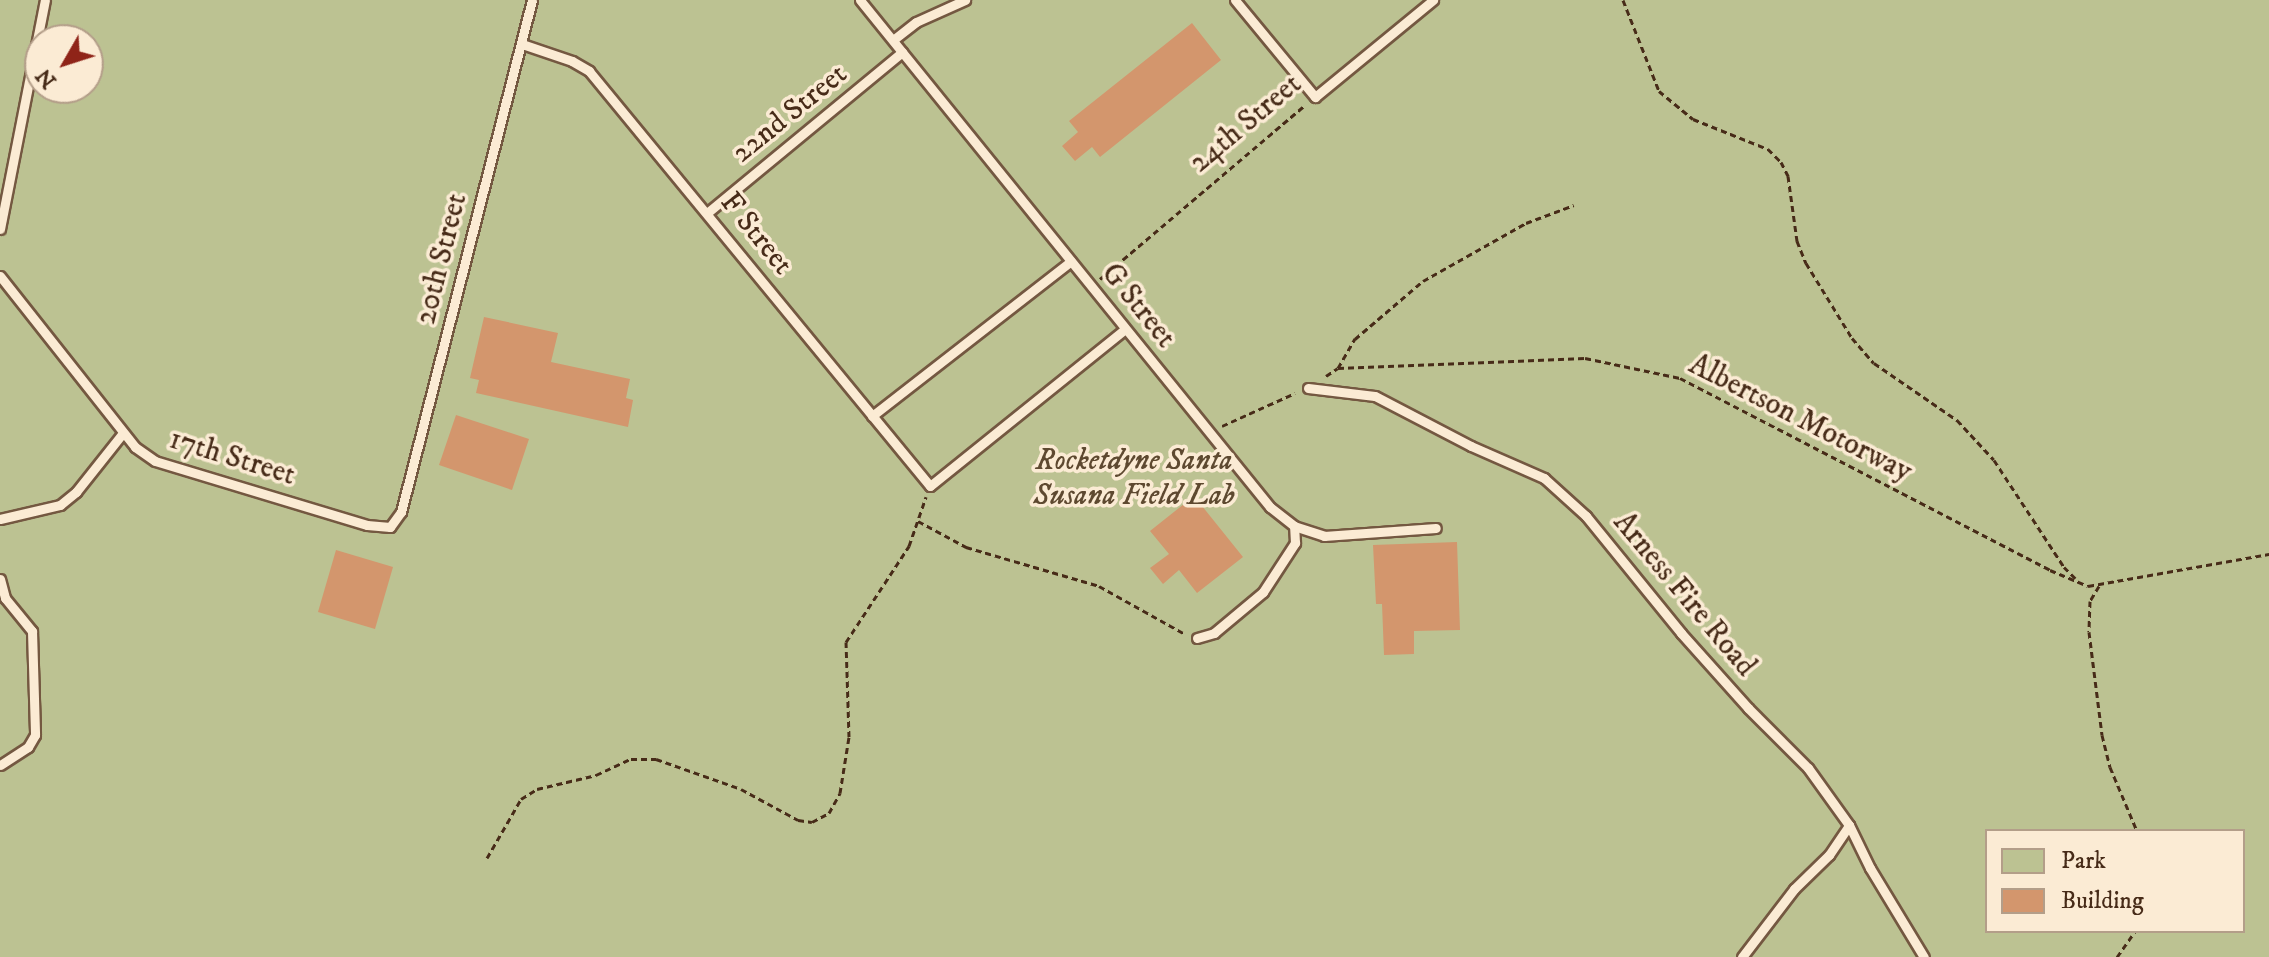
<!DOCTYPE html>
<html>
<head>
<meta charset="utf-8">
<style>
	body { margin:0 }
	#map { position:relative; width:2269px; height:957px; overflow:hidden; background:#f9e0bd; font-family:"IM FELL DW Pica",serif }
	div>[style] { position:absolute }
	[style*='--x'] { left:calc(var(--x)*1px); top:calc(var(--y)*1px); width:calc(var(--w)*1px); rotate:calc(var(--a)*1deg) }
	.green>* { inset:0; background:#bcc292 }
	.building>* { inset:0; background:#d3966d }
	.path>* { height:3px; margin-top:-1.5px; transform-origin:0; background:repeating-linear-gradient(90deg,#472b18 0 6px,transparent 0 10px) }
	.roads { filter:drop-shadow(2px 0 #745841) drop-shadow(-2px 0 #745841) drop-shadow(0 2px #745841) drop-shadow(0 -2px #745841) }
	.lane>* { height:9px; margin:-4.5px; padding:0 4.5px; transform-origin:4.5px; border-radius:4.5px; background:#fbebd4 }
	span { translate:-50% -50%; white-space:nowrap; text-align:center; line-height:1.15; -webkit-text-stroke:7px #fbebd4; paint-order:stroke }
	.street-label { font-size:30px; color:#472b18 }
	.park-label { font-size:30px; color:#5e4930; font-style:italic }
	.legend { position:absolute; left:1985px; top:829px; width:260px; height:104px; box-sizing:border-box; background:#fbebd4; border:2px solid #b39e89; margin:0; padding:10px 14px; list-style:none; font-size:24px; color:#472b18 }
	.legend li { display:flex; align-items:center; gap:16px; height:40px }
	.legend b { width:40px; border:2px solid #b39e89 }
	.north { position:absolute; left:24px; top:24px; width:80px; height:80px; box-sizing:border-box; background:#fbebd4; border:2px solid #b39e89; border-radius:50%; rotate:231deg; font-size:22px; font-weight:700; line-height:32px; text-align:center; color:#472b18 }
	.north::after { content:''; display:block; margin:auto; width:28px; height:36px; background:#8f2418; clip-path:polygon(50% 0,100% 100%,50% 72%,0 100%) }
</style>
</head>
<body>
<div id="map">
	<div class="green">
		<div style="clip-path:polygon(evenodd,0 0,2269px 0,2269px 957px,0 957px,0 0,40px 40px,88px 40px,88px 88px,40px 88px,40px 40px,0 0,1987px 831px,2243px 831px,2243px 931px,1987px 931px,1987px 831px)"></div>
	</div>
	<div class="building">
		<div style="clip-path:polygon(1192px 23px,1221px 60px,1100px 157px,1092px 147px,1075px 161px,1062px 146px,1078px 132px,1069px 121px)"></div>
		<div style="clip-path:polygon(484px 317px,558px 333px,551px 362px,630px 379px,626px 398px,633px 400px,628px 427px,476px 393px,479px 380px,470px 378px)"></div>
		<div style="clip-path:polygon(456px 415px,529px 439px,512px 490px,439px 465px)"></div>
		<div style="clip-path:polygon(1194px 496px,1243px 557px,1197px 593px,1179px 570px,1163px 584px,1150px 568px,1169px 554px,1150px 531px)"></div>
		<div style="clip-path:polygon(1457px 542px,1460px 630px,1414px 631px,1414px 654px,1384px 655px,1382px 604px,1376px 604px,1373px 545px)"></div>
		<div style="clip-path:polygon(336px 550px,393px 567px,375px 629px,318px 612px)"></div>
	</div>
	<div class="path">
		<div style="--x:1623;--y:0;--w:98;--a:68.4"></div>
		<div style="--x:1659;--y:91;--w:44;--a:39.5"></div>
		<div style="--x:1693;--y:119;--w:81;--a:21.8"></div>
		<div style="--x:1768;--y:149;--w:18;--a:45"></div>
		<div style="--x:1781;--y:162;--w:16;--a:63"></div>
		<div style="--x:1788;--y:176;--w:66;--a:82.1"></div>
		<div style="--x:1797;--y:241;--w:24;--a:68"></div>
		<div style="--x:1806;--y:263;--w:88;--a:58.5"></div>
		<div style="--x:1852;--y:338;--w:33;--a:49"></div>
		<div style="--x:1874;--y:363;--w:101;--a:34.5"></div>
		<div style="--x:1957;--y:420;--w:54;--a:47.2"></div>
		<div style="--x:1994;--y:460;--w:128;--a:56.8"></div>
		<div style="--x:2064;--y:567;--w:16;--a:45"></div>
		<div style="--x:1100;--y:279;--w:269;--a:-40.3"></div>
		<div style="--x:1338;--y:368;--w:34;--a:-60"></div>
		<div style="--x:1355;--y:339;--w:89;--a:-40.5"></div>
		<div style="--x:1423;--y:281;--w:118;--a:-29.4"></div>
		<div style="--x:1526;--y:223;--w:51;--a:-20.6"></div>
		<div style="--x:1326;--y:376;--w:14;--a:-34"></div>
		<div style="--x:1338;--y:368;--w:247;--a:-2.3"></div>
		<div style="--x:1585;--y:358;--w:97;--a:11.9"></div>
		<div style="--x:1680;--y:378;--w:417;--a:27.4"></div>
		<div style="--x:2050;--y:570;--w:41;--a:22.8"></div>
		<div style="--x:2088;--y:586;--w:184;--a:-10"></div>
		<div style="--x:1222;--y:426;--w:80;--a:-24.3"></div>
		<div style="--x:918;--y:521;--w:55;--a:28.4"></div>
		<div style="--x:966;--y:547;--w:139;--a:16.3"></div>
		<div style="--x:1099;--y:586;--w:98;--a:29.2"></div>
		<div style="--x:2099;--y:586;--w:17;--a:121"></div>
		<div style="--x:2090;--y:601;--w:31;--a:92"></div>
		<div style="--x:2089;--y:632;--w:104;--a:82.8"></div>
		<div style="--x:2102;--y:735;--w:33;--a:76"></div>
		<div style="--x:2110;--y:767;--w:69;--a:67.1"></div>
		<div style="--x:487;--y:858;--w:68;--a:-60"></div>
		<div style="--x:521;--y:799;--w:19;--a:-32"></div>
		<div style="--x:537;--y:789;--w:61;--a:-13.3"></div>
		<div style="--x:596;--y:775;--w:38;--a:-25"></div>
		<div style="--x:631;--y:759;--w:25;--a:0"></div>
		<div style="--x:656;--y:759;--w:90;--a:19.4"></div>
		<div style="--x:741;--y:789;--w:65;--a:28.5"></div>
		<div style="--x:798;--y:820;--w:14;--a:8"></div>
		<div style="--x:812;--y:822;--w:19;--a:-28"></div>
		<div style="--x:829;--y:813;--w:23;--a:-61"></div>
		<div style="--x:840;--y:793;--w:57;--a:-80.9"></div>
		<div style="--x:849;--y:737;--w:95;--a:-91.8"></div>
		<div style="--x:846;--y:642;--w:115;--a:-56.7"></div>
		<div style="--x:909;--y:546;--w:52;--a:-70.9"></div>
		<div style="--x:2117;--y:957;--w:32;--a:-55"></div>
	</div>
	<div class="roads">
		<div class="lane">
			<div style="--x:860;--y:0;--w:652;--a:51.04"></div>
			<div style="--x:1270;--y:507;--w:31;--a:38"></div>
			<div style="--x:1294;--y:526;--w:32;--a:18"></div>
			<div style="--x:1324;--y:536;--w:112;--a:-4.1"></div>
			<div style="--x:1235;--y:0;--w:126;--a:50.5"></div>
			<div style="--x:1315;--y:97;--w:153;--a:-39.4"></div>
			<div style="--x:893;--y:40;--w:29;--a:-38"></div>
			<div style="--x:916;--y:22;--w:54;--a:-24.2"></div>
			<div style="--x:522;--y:44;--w:53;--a:18.8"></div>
			<div style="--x:572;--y:61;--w:20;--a:30"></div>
			<div style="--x:589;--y:71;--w:537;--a:50.59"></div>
			<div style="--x:930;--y:486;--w:250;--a:-38.8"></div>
			<div style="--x:707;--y:213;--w:253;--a:-39.5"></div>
			<div style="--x:0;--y:229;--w:233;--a:-78.9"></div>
			<div style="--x:0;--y:276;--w:218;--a:51.7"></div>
			<div style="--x:135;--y:447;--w:24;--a:35"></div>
			<div style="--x:155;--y:461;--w:221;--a:16.8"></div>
			<div style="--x:367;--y:525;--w:23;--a:5"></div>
			<div style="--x:390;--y:527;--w:19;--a:-54"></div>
			<div style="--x:401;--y:512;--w:528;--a:-75.65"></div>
			<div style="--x:1308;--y:388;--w:67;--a:6.8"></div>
			<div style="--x:1375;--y:396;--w:108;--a:27.5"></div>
			<div style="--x:1471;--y:446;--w:80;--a:23.7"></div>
			<div style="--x:1544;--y:478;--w:57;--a:42.1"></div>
			<div style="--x:1586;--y:516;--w:151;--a:50.9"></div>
			<div style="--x:1681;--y:633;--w:101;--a:48.2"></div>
			<div style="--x:1748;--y:708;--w:85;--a:45"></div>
			<div style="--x:1808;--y:768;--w:70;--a:54.3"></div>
			<div style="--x:1849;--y:825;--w:48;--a:64"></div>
			<div style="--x:1870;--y:868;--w:104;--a:58.8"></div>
			<div style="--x:872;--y:416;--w:252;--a:-37.9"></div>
			<div style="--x:0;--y:519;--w:62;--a:-13.1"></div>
			<div style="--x:60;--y:505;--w:21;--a:-39"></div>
			<div style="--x:76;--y:492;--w:75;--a:-51.5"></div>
			<div style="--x:0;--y:579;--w:20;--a:75"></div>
			<div style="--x:5;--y:598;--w:43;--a:50.7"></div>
			<div style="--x:32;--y:631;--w:104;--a:88.3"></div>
			<div style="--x:35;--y:735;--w:14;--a:120"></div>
			<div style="--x:28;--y:747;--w:33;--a:147"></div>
			<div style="--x:1197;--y:638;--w:18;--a:-16"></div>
			<div style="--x:1214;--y:633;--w:64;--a:-39.9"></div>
			<div style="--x:1263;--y:592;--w:59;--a:-56.9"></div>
			<div style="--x:1295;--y:543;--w:17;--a:-93"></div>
			<div style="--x:1742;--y:957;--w:86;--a:-52.6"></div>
			<div style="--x:1794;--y:889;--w:49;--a:-44.2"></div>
			<div style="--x:1829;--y:855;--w:36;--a:-56"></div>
		</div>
	</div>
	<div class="street-label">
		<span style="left:790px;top:114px;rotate:-39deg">22nd Street</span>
		<span style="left:1246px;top:124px;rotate:-40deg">24th Street</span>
		<span style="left:756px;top:234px;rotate:51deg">F Street</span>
		<span style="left:442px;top:259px;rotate:-76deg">20th Street</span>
		<span style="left:1138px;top:306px;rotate:51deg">G Street</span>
		<span style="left:1800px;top:419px;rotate:27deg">Albertson Motorway</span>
		<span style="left:232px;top:458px;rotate:17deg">17th Street</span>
		<span style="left:1684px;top:595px;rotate:50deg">Arness Fire Road</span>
	</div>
	<div class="park-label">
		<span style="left:1134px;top:478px">Rocketdyne Santa<br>Susana Field Lab</span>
	</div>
	<ul class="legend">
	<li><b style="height:22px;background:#bcc292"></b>Park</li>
	<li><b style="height:22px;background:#d3966d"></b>Building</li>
	</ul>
	<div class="north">N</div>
</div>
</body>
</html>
